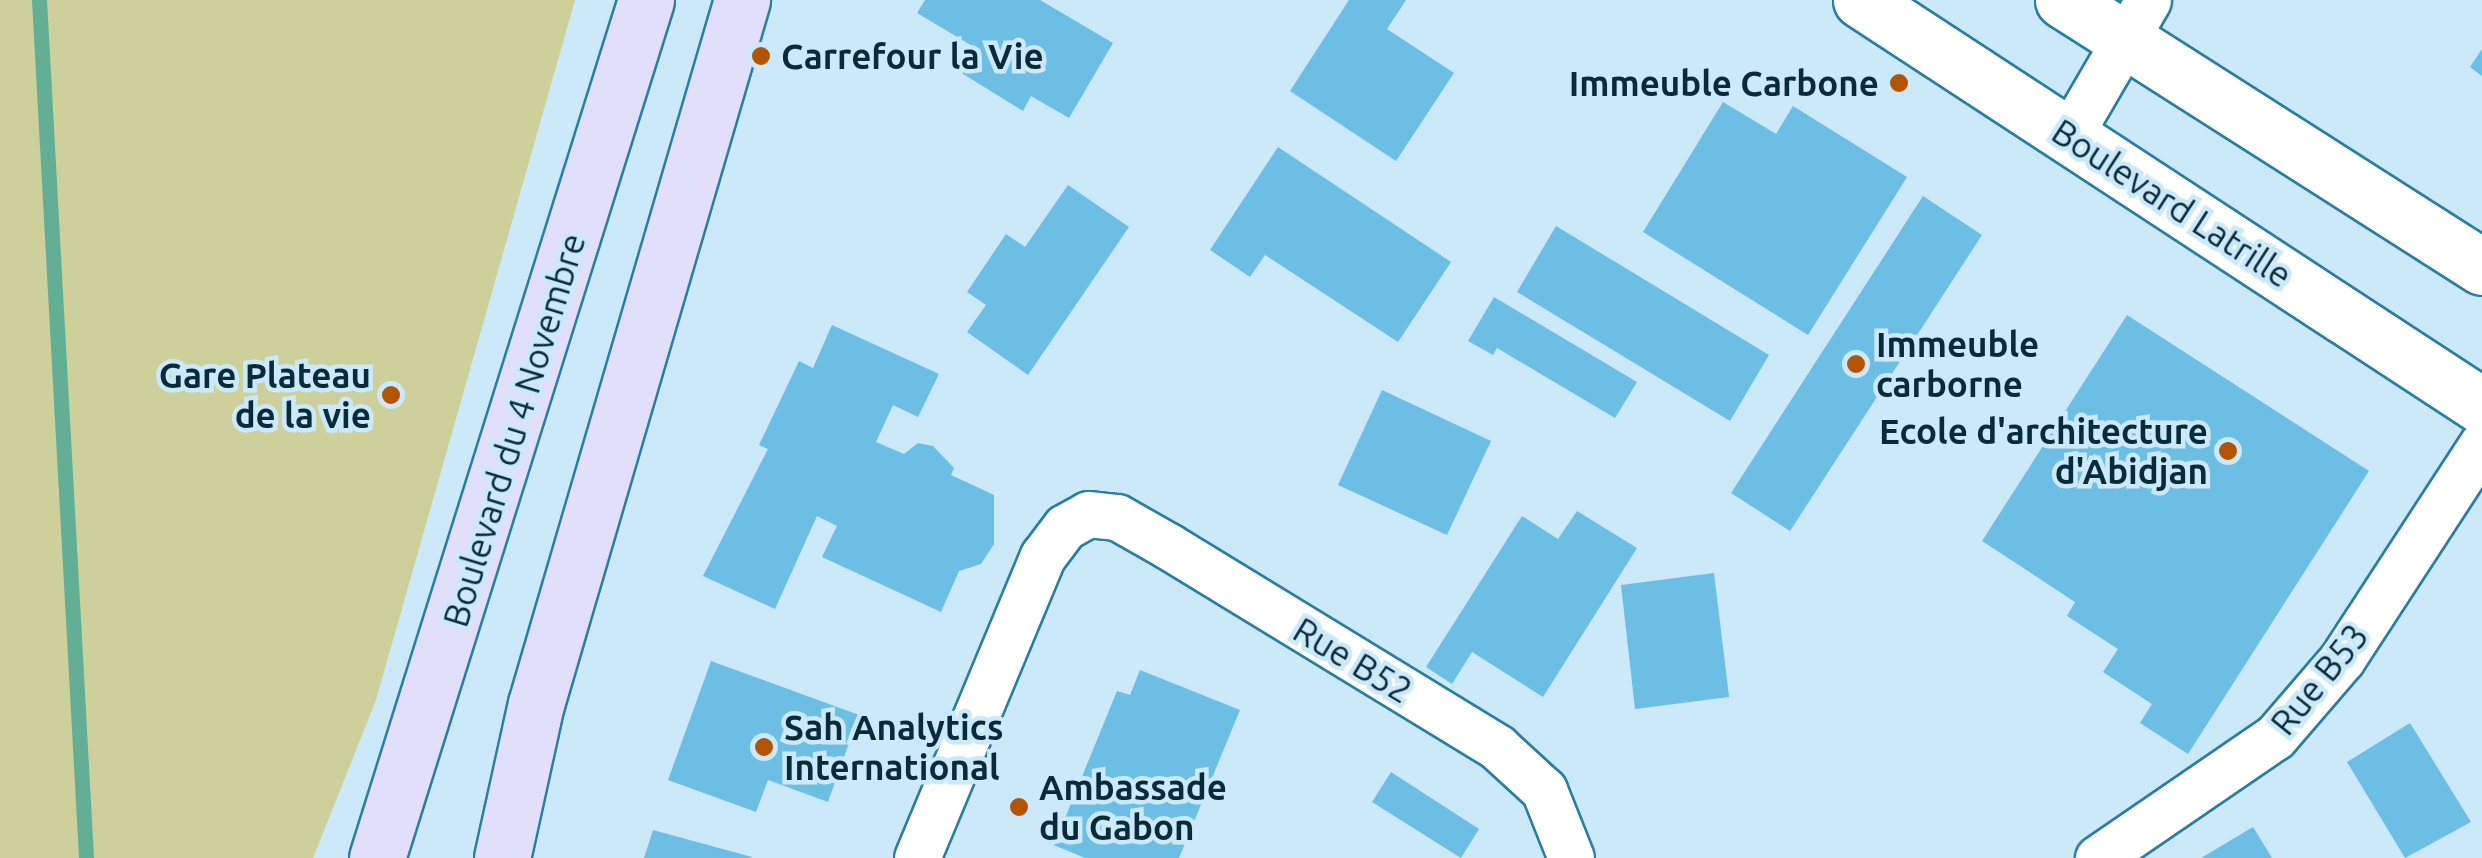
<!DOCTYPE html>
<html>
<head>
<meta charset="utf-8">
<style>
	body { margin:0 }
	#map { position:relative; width:2482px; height:858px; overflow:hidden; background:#cbe9f9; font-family:Ubuntu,sans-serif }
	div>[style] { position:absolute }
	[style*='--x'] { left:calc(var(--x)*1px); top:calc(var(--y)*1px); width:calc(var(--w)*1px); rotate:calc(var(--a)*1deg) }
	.green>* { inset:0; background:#cdd09a }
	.stream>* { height:15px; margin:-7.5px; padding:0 7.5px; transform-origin:7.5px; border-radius:7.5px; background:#63af96 }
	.building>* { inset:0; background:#6dbee4 }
	.roads { filter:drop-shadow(2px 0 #2a7ea2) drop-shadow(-2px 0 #2a7ea2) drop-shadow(0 2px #2a7ea2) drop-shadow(0 -2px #2a7ea2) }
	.street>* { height:45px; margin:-22.5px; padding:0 22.5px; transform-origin:22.5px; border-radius:22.5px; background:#fff }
	.secondary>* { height:55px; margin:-27.5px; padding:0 27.5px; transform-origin:27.5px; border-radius:27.5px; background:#fff }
	.primary>* { height:55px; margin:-27.5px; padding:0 27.5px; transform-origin:27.5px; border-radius:27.5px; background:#e2dffb }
	.dots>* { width:28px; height:28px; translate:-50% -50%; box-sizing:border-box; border:5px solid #cbe9f9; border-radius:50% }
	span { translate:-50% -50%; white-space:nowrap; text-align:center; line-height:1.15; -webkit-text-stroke:9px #cbe9f9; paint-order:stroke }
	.poi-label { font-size:35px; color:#072b3a; font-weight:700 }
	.left { translate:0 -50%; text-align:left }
	.right { translate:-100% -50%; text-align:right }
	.street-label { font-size:35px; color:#072b3a }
</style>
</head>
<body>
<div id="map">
	<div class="green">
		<div style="clip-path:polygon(0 0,575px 0,376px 700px,313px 858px,0 858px)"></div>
	</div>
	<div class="stream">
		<div style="--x:39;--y:0;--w:859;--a:86.86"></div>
	</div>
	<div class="building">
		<div style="clip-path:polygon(925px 0,1040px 0,1113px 43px,1069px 118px,1031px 96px,1023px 111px,960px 72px,974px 47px,917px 13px)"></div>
		<div style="clip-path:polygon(1349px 0,1406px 0,1387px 29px,1454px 73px,1396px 161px,1290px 91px)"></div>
		<div style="clip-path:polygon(2482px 49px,2482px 76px,2470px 67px)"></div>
		<div style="clip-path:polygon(1723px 102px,1776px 134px,1793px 106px,1907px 177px,1808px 335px,1643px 232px)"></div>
		<div style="clip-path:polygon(1278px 147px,1451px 262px,1398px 342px,1265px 255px,1250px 277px,1210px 250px)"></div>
		<div style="clip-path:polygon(1068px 185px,1129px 227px,1028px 375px,967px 332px,986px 305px,967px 292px,1006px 234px,1025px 247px)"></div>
		<div style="clip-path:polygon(1923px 196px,1982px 235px,1790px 531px,1731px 493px)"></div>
		<div style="clip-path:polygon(1556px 226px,1769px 355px,1730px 421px,1517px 292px)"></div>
		<div style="clip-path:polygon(1494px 297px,1637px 382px,1615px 418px,1497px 348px,1493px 355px,1468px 341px)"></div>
		<div style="clip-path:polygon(2127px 315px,2369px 471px,2188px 754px,2140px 723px,2152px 704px,2103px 672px,2118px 649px,2067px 616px,2075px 602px,1982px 541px)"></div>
		<div style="clip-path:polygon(832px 325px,939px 374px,918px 417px,893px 405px,876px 442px,904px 454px,918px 443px,933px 446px,954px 468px,951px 475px,994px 495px,994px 544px,981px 564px,959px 571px,941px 612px,822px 557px,837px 526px,817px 516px,775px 609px,703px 576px,768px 449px,759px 445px,799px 361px,813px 368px)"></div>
		<div style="clip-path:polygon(1382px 390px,1491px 441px,1447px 535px,1338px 485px)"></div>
		<div style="clip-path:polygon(1577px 511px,1637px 548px,1543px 697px,1472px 652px,1452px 684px,1426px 667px,1522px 516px,1558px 539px)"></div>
		<div style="clip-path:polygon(1714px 573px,1729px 697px,1635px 709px,1621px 585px)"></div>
		<div style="clip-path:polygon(711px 661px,859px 715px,828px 802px,768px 780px,756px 812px,668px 780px)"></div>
		<div style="clip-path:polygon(1140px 670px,1240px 710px,1179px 858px,1085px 858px,1054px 845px,1117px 691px,1130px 695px)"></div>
		<div style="clip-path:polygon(2410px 723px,2471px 822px,2405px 858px,2347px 762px)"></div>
		<div style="clip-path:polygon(1391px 772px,1479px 829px,1461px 858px,1372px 802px)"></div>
		<div style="clip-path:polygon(2253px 827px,2272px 858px,2201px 858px)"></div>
		<div style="clip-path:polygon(653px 830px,752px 857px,752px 858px,644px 858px)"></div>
	</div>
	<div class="roads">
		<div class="street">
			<div style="--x:2069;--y:136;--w:157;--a:-59.8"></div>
			<div style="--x:917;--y:858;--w:327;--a:-67.4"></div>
			<div style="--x:1043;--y:556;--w:36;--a:-53"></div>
			<div style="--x:1065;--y:527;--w:26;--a:-29"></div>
			<div style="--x:1088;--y:514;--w:29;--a:6"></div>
			<div style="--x:1117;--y:517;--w:59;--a:29.6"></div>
			<div style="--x:1168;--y:546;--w:386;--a:31.4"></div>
			<div style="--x:1497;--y:747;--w:64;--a:42.5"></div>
			<div style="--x:1544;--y:790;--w:73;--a:68.3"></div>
			<div style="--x:2098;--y:858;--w:214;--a:-34.4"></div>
			<div style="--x:2275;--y:737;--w:103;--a:-49.3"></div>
			<div style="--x:2342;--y:659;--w:257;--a:-56.9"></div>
		</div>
		<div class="secondary">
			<div style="--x:1861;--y:0;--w:742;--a:33.18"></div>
			<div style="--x:2063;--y:0;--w:497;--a:32.5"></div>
		</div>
		<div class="primary">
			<div style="--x:377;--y:858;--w:899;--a:-72.59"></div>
			<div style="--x:502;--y:858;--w:158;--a:-77.6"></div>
			<div style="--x:536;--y:704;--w:734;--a:-73.69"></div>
		</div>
	</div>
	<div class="dots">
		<div style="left:761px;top:56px;background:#b35404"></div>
		<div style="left:1899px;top:83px;background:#b35404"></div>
		<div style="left:1856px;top:364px;background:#b35404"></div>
		<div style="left:391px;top:395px;background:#b35404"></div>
		<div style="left:2228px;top:451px;background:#b35404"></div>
		<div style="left:764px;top:747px;background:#b35404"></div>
		<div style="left:1019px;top:807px;background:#b35404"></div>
	</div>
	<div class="poi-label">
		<span class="left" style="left:781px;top:56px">Carrefour la Vie</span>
		<span class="right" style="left:1879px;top:83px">Immeuble Carbone</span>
		<span class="left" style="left:1876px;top:364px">Immeuble<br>carborne</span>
		<span class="right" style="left:371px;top:395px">Gare Plateau<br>de la vie</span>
		<span class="right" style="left:2208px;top:451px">Ecole d'architecture<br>d'Abidjan</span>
		<span class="left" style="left:784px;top:747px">Sah Analytics<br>International</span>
		<span class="left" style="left:1039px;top:807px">Ambassade<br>du Gabon</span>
	</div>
	<div class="street-label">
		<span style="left:2172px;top:203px;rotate:33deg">Boulevard Latrille</span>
		<span style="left:514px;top:430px;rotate:-73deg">Boulevard du 4 Novembre</span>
		<span style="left:1353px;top:660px;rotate:31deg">Rue B52</span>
		<span style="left:2319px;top:679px;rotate:-51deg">Rue B53</span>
	</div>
</div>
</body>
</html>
